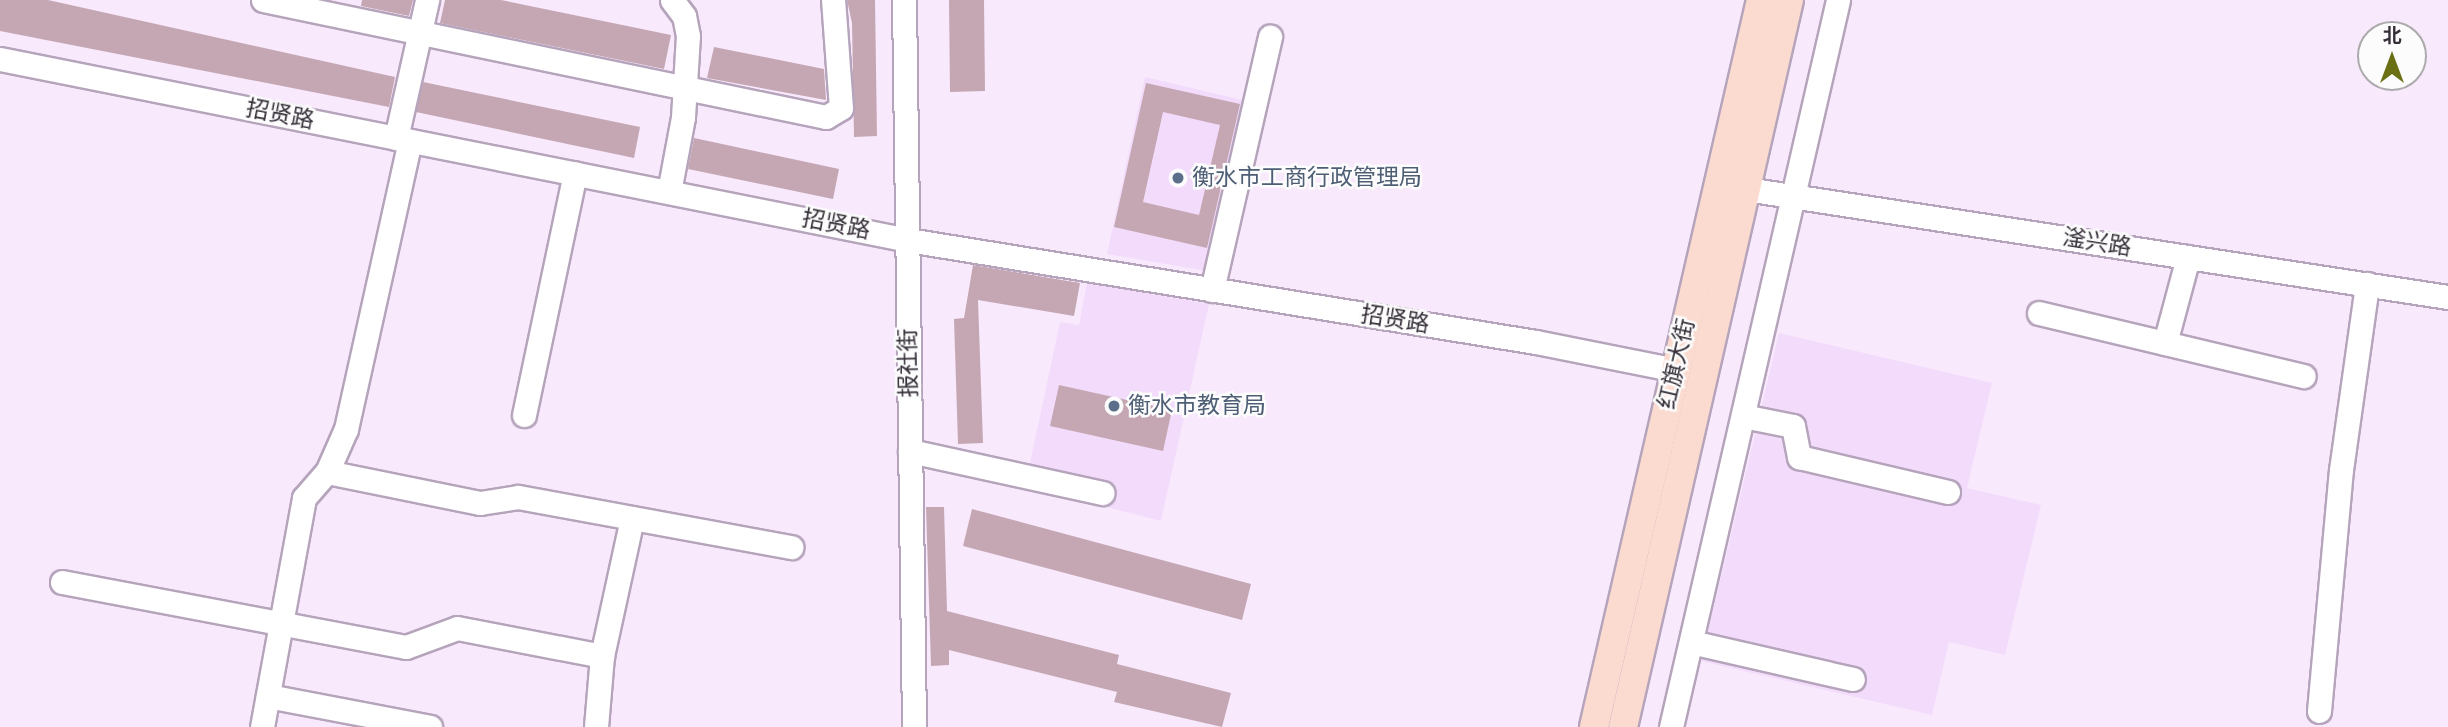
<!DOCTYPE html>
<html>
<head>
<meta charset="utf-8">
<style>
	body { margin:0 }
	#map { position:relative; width:2448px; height:727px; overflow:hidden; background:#f8e9fd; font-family:"Sofia Sans Condensed","Noto Sans SC",sans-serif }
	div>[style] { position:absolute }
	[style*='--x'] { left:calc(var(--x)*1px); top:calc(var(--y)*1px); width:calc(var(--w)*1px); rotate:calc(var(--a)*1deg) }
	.built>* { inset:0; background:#f3dcfb }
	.building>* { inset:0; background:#c5a7b3 }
	.roads { filter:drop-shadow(2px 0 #b5a4bb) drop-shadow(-2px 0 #b5a4bb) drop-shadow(0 2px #b5a4bb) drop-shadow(0 -2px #b5a4bb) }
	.minor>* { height:23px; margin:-11.5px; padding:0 11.5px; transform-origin:11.5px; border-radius:11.5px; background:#fff }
	.major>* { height:28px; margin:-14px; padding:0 14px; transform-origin:14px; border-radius:14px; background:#fbdbd0 }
	.dots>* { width:19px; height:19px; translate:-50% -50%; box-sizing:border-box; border:4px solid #fcfcfc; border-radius:50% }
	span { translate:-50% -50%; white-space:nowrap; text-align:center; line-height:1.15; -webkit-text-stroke:5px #fcfcfc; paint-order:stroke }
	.street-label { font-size:23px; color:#362f39 }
	.service-label { font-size:23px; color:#4e5e75 }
	.left { translate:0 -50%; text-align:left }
	.north { position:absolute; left:2357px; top:21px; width:70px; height:70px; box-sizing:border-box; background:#fcfcfc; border:2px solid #adaaae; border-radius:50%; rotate:0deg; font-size:19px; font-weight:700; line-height:28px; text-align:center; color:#362f39 }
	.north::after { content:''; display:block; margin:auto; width:24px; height:32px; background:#6c7015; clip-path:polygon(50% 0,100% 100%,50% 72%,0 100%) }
</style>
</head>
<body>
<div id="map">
	<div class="built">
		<div style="clip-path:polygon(1145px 77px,1251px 102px,1213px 272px,1107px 254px)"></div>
		<div style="clip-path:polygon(1087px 283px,1209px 304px,1161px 521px,1025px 486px,1060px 322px,1079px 325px)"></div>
		<div style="clip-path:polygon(1779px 333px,1992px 383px,1967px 488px,2041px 505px,2005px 655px,1949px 642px,1932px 715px,1701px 661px)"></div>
	</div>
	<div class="building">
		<div style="clip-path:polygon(0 0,48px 0,395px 77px,389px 107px,0 31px)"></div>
		<div style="clip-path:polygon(362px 0,413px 0,409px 16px,361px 6px)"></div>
		<div style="clip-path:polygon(445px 0,501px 0,671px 35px,664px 69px,440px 23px)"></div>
		<div style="clip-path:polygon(847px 0,875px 0,877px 136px,854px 137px,852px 23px)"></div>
		<div style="clip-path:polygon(949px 0,984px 0,985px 91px,950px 92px)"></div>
		<div style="clip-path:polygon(714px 47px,824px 69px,826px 100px,707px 78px)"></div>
		<div style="clip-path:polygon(423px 82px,640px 127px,634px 158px,416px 112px)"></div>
		<div style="clip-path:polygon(evenodd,1146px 83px,1240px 104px,1207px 248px,1114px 227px,1146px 83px,1163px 112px,1220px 125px,1199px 215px,1143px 202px,1163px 112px)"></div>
		<div style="clip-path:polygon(694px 138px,839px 169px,833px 199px,688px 169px)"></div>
		<div style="clip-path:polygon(973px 265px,1080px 283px,1074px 316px,978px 300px,983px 443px,958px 444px,954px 319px,964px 318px)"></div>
		<div style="clip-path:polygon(1059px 385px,1172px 410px,1163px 451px,1050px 426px)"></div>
		<div style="clip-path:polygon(926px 507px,944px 507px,947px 611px,1119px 655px,1117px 664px,1231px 693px,1222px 727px,1114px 702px,1117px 692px,949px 650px,949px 665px,931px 666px)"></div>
		<div style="clip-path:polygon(972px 509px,1251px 584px,1242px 620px,963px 546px)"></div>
	</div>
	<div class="roads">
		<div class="minor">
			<div style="--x:263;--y:0;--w:575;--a:11.74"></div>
			<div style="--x:826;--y:117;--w:17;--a:-31"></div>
			<div style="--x:841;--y:108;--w:108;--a:-94.2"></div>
			<div style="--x:904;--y:0;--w:727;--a:89.21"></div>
			<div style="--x:0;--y:59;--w:926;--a:11.27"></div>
			<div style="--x:908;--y:240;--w:636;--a:9.23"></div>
			<div style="--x:1536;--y:342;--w:143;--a:11.3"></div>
			<div style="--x:396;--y:138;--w:141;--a:-77.3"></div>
			<div style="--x:1746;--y:189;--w:710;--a:8.75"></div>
			<div style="--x:669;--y:192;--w:76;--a:-79.4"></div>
			<div style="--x:683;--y:117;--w:81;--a:-86.5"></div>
			<div style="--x:688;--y:36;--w:20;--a:-101"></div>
			<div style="--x:684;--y:16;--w:20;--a:-127"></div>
			<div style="--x:1212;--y:290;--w:260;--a:-77.1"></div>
			<div style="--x:2039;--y:313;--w:272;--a:13.4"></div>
			<div style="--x:2165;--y:343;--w:89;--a:-75"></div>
			<div style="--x:524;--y:415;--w:247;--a:-78.1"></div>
			<div style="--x:1743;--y:416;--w:51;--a:11.3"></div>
			<div style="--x:1793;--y:426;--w:32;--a:79"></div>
			<div style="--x:1799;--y:457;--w:153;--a:13.2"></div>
			<div style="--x:910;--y:451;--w:197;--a:12.3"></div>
			<div style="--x:327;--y:472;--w:156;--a:11.5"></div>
			<div style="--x:480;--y:503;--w:38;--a:-9"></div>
			<div style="--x:518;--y:497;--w:278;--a:10.4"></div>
			<div style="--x:62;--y:582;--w:350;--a:10.7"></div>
			<div style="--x:406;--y:647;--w:54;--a:-20.4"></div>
			<div style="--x:457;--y:628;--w:148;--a:10.9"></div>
			<div style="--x:1691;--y:642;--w:166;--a:12.9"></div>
			<div style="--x:268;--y:696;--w:165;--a:10.8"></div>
			<div style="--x:2319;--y:711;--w:242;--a:-84.8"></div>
			<div style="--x:2341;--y:470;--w:188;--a:-82"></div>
			<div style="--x:262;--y:727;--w:233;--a:-79.6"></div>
			<div style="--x:304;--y:498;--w:35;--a:-49"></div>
			<div style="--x:327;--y:472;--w:47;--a:-66.2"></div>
			<div style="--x:346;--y:429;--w:295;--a:-77.5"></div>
			<div style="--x:596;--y:727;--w:71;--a:-85.2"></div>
			<div style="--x:602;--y:656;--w:141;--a:-77.7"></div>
			<div style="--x:1671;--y:727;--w:746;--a:-77.06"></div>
		</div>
		<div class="major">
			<div style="--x:1594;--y:727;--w:746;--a:-77.06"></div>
			<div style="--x:1623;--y:727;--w:746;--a:-77.14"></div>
		</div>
	</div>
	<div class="dots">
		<div style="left:1178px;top:178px;background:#5c6f8a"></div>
		<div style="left:1114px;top:406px;background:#5c6f8a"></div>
	</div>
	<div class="street-label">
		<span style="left:280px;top:115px;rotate:11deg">招贤路</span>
		<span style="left:836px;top:225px;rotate:11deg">招贤路</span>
		<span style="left:2097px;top:243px;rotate:9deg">滏兴路</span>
		<span style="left:1395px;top:320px;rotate:9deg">招贤路</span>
		<span style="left:909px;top:363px;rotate:-91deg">报社街</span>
		<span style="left:1677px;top:364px;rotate:-77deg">红旗大街</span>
	</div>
	<div class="service-label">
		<span class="left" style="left:1192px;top:178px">衡水市工商行政管理局</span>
		<span class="left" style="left:1128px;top:406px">衡水市教育局</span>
	</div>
	<div class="north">北</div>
</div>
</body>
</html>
